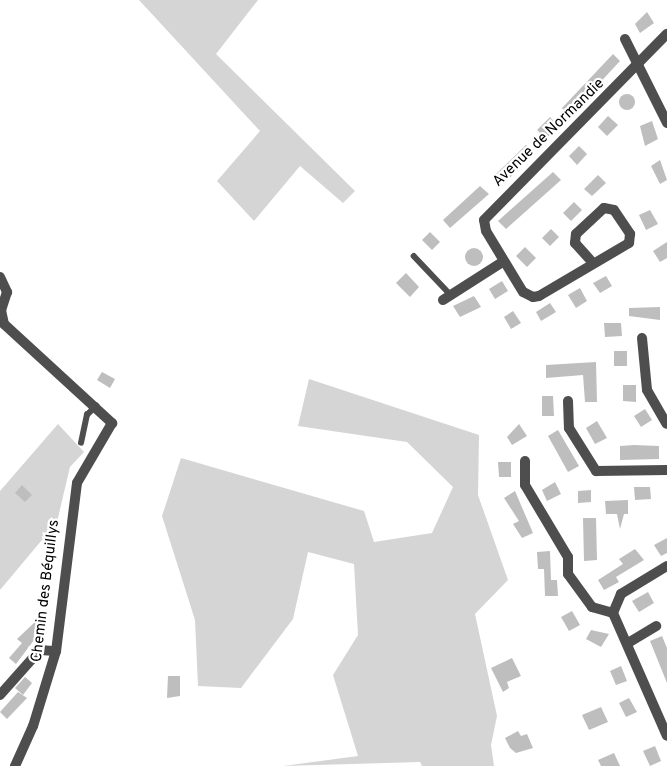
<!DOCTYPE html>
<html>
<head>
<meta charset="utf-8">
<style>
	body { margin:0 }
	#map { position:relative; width:667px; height:766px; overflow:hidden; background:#fff; font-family:Overpass,sans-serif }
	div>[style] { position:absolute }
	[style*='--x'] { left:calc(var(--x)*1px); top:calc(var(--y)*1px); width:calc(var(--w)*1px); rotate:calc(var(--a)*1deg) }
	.green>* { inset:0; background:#d5d5d5 }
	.building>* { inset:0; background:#bebebe }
	.round { border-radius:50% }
	.service>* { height:5.5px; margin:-2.75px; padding:0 2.75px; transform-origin:2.75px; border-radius:2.75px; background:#4e4e4e }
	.minor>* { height:10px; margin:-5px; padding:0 5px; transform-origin:5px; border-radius:5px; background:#4e4e4e }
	span { translate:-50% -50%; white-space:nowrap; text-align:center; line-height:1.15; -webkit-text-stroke:4.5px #fff; paint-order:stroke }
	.street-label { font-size:15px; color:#000 }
</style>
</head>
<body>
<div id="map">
	<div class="green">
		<div style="clip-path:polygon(139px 0,258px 0,216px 54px,355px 191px,343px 203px,300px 166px,254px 221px,217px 181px,260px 131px)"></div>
		<div style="clip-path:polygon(309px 379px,479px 435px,478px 495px,508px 580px,475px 614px,497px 716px,491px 745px,494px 766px,422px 766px,420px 762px,283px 766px,358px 756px,333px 675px,358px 635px,354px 564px,308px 552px,293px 619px,241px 688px,198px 686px,195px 620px,162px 516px,181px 458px,364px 511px,374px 542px,432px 533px,453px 487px,407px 442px,298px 426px)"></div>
		<div style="clip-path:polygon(58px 424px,84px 452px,70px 467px,57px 522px,0 590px,0 491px)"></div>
	</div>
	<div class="building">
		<div style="clip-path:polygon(647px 12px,654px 23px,640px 33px,635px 24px)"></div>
		<div style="clip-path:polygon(613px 54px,620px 61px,569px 116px,562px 108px)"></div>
		<div class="round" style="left:619px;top:94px;width:16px;height:16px"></div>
		<div style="clip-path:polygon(608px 116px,618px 125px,607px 136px,598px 127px)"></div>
		<div style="clip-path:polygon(550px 117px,558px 126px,546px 139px,537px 130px)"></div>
		<div style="clip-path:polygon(652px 121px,658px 139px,645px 146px,640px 126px)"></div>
		<div style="clip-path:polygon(526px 145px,534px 153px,504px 184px,496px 174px)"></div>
		<div style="clip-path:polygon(579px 146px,587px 154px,577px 165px,569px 156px)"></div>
		<div style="clip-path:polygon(660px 160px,667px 180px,660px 184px,651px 166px)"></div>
		<div style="clip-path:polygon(553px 172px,561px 180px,506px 229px,498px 221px)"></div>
		<div style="clip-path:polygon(598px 175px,606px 183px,592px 196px,584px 189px)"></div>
		<div style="clip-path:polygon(480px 186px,489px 194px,450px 228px,443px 220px)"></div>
		<div style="clip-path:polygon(574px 202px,582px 210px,571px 221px,563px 213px)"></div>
		<div style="clip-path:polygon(650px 210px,658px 224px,646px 230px,639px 215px)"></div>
		<div style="clip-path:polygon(551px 229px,559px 237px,550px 246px,542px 238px)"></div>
		<div style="clip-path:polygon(430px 232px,440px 242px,432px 250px,422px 240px)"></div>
		<div style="clip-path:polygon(667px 242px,667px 258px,660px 262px,653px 251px)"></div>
		<div style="clip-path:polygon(525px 247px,536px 258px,527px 267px,516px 256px)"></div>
		<div class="round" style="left:465px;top:248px;width:18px;height:18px"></div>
		<div style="clip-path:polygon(406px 273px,419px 287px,410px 297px,396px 283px)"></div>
		<div style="clip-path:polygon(606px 276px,612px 286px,600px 293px,593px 283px)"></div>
		<div style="clip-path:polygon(502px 281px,508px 291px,495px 299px,489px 289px)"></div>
		<div style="clip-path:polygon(580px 288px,587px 301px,576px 308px,568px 295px)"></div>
		<div style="clip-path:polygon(474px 296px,481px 307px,460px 317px,453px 306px)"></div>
		<div style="clip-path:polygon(550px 303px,556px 312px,541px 321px,536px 312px)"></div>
		<div style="clip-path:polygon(660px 307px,660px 320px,629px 316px,629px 308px)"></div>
		<div style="clip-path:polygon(513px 311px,521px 323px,511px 329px,504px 317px)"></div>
		<div style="clip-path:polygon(604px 323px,621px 323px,622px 336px,605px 337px)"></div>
		<div style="clip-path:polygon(614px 351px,627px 351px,627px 366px,614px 366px)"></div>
		<div style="clip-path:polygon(596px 362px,597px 402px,585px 402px,583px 375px,546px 378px,546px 365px)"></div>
		<div style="clip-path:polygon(102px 372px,115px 379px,110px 388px,97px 380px)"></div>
		<div style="clip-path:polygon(623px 385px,636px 385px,636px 402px,623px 401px)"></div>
		<div style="clip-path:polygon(542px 396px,553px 396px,554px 416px,542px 416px)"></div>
		<div style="clip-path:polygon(645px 409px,652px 420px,641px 427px,634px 416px)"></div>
		<div style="clip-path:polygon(597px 421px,607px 438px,595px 444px,586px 428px)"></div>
		<div style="clip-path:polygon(519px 424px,527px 436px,512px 445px,507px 437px)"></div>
		<div style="clip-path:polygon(558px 430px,579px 466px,568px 472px,548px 436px)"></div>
		<div style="clip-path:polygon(634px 445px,659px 446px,659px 459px,620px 460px,620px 446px)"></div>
		<div style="clip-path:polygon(498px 462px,511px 462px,511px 477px,499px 477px)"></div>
		<div style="clip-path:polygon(555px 482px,561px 494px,547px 501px,542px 490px)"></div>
		<div style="clip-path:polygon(22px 485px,32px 495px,25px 502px,15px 493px)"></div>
		<div style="clip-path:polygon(634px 487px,650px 487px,651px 499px,635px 500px)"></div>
		<div style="clip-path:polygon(591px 490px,591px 502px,578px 503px,578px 491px)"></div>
		<div style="clip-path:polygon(515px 491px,533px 533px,522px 538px,513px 524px,519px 521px,504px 498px)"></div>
		<div style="clip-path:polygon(628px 500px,628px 514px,624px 514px,620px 529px,617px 514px,606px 514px,605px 501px)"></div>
		<div style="clip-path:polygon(583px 518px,596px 518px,597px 560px,584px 561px)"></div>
		<div style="clip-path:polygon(667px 538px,667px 553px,661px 556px,654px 545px)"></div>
		<div style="clip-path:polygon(635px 549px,644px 560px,616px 577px,619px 582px,604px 590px,598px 580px,623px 564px,619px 559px)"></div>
		<div style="clip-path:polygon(550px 551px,551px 580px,557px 580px,558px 596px,545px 596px,544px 569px,538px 569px,537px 552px)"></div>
		<div style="clip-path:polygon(648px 592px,654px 603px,639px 612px,632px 601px)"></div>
		<div style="clip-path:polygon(572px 611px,580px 625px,569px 631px,561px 617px)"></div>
		<div style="clip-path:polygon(36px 621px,43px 628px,16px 664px,9px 658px,22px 643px,17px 639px)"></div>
		<div style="clip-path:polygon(591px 630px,609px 634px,601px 647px,586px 639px)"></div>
		<div style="clip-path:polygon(662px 636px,667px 648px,667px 683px,650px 641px)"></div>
		<div style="clip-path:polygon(512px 658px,521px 676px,507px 682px,509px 688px,503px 692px,491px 668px)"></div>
		<div style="clip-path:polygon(621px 666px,627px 681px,616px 685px,610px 671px)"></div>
		<div style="clip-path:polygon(168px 676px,180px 676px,180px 696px,167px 698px)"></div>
		<div style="clip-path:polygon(25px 677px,32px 683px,23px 695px,15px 688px)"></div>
		<div style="clip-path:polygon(18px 692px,27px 698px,7px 719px,0 712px)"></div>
		<div style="clip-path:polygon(629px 698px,637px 712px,626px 717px,619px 703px)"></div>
		<div style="clip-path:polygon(601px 707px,608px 722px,589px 730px,582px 715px)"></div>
		<div style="clip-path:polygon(518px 731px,521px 736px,527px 734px,533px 748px,516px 753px,510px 748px,505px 738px)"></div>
		<div style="clip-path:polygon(655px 746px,661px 761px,650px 766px,643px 751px)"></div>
		<div style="clip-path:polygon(614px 753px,620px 766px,601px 766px,598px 760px)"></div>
	</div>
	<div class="service">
		<div style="--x:414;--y:256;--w:54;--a:46.5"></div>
		<div style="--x:81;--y:443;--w:29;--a:-78"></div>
		<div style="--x:87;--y:415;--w:13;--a:-45"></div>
	</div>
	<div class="minor">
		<div style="--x:625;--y:39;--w:94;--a:63.4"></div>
		<div style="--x:593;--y:263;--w:27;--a:-132"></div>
		<div style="--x:575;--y:243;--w:9;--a:-84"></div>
		<div style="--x:576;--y:234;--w:38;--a:-43"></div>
		<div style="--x:604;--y:208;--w:10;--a:11"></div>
		<div style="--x:614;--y:210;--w:29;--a:56"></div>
		<div style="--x:630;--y:234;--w:9;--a:96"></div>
		<div style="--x:629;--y:243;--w:104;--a:149.5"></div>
		<div style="--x:539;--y:296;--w:6;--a:171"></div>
		<div style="--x:533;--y:297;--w:11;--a:-153"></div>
		<div style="--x:523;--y:292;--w:71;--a:-121.2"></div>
		<div style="--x:486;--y:231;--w:11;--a:-100"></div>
		<div style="--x:484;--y:220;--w:261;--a:-45.5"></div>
		<div style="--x:0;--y:277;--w:17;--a:65"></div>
		<div style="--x:7;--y:292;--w:19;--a:108"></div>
		<div style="--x:1;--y:310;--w:14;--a:78"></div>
		<div style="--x:4;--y:324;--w:147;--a:42.5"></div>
		<div style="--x:112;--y:423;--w:69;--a:120.3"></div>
		<div style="--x:77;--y:483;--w:169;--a:97.1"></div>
		<div style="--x:56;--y:651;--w:78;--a:107"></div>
		<div style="--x:33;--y:726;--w:44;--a:114.2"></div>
		<div style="--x:443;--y:300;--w:72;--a:-32.6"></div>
		<div style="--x:642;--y:338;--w:52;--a:84.5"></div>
		<div style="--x:647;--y:390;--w:39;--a:60"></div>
		<div style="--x:568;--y:401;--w:27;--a:88"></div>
		<div style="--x:569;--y:428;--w:51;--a:57.9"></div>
		<div style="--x:596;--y:471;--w:71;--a:-0.8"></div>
		<div style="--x:525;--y:461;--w:24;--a:90"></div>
		<div style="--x:525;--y:485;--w:84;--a:59.2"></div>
		<div style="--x:568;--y:557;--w:17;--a:90"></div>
		<div style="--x:568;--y:574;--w:41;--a:54"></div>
		<div style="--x:592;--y:607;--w:22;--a:16"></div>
		<div style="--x:667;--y:566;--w:54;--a:148.7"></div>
		<div style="--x:621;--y:594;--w:21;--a:113"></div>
		<div style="--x:613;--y:613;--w:134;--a:66.3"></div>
		<div style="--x:628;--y:643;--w:33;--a:-31"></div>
		<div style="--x:0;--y:695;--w:60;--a:-48.4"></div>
		<div style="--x:40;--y:650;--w:16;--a:4"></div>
	</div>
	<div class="street-label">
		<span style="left:549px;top:133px;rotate:-44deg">Avenue de Normandie</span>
		<span style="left:46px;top:591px;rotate:-83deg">Chemin des Béquillys</span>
	</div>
</div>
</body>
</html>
